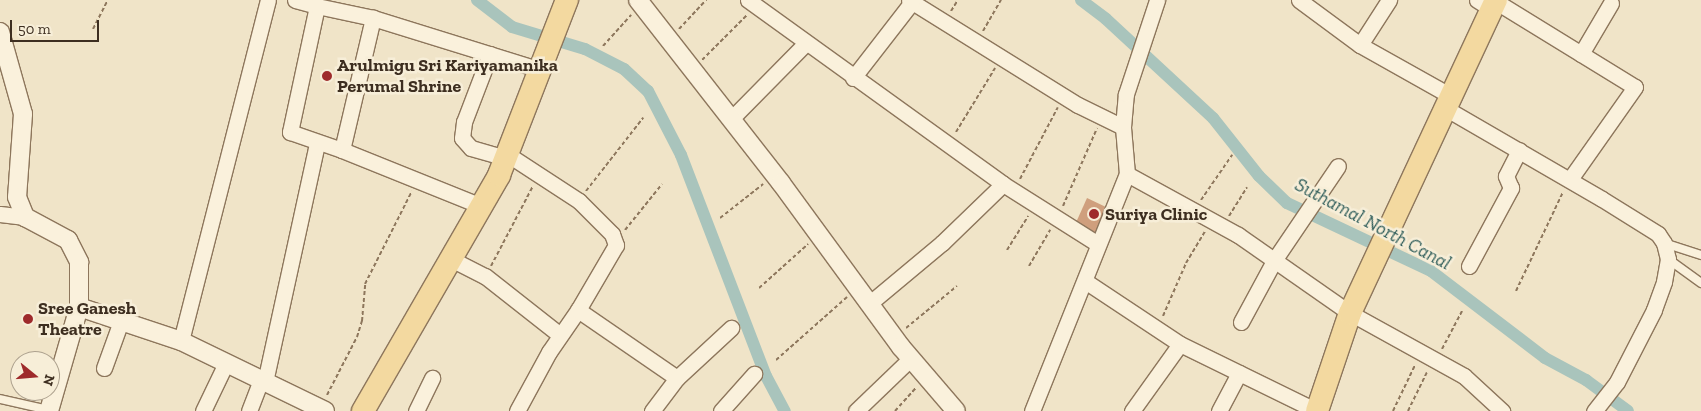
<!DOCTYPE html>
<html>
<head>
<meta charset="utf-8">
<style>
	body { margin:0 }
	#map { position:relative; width:1701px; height:411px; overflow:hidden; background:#f0e4c8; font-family:"Zilla Slab",serif }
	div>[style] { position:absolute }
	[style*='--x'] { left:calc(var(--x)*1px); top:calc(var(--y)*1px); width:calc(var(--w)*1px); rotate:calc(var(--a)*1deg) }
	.canal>* { height:12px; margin:-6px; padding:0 6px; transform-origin:6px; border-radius:6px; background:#a9c4bc }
	.building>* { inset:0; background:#cf9f7d }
	.path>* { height:2px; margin-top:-1px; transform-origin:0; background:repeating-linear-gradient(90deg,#8d765c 0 4px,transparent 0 6.5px) }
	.roads { filter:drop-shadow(1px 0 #8d765c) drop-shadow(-1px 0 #8d765c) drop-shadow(0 1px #8d765c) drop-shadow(0 -1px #8d765c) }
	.service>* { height:8px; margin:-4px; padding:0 4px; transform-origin:4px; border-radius:4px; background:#faf1dc }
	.minor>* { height:15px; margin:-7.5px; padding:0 7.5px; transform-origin:7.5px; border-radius:7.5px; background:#faf1dc }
	.tertiary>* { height:18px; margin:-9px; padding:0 9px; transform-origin:9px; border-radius:9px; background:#faf1dc }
	.primary>* { height:22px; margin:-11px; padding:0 11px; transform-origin:11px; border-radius:11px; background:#f3d9a0 }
	.dots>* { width:14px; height:14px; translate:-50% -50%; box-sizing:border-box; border:2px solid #f7eed8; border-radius:50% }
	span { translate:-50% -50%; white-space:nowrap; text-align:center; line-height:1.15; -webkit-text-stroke:5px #f7eed8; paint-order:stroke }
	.poi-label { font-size:18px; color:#3d2e20; font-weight:700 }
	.left { translate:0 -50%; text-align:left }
	.water-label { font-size:19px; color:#2f5d5a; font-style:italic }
	.north { position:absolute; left:10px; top:351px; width:50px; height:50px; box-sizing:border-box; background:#f7eed8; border:1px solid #ada18e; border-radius:50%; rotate:107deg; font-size:14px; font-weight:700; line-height:20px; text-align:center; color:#3d2e20 }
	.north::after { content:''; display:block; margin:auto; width:18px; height:22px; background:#9e2a2b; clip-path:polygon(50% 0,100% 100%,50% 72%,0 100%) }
	.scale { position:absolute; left:10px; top:20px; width:89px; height:22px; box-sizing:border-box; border:2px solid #3d2e20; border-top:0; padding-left:6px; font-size:15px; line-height:18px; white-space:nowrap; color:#3d2e20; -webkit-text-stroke:4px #f7eed8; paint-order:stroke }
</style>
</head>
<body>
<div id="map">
	<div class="canal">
		<div style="--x:477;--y:0;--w:44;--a:37.6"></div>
		<div style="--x:512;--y:27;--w:76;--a:16.8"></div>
		<div style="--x:585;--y:49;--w:44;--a:27.1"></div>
		<div style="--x:624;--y:69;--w:33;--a:43"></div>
		<div style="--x:648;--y:91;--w:72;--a:62.7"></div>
		<div style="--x:681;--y:155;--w:237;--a:69"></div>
		<div style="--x:766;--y:376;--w:40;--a:62"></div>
		<div style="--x:1081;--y:0;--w:31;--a:37"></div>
		<div style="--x:1106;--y:19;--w:146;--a:42.8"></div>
		<div style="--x:1213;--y:118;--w:74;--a:51.6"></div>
		<div style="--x:1259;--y:176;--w:39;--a:44"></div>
		<div style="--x:1287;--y:203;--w:159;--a:25.3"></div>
		<div style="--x:1431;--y:271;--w:143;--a:37.3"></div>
		<div style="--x:1545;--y:358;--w:47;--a:28.2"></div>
		<div style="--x:1586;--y:380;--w:52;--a:36.4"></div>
	</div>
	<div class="building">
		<div style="clip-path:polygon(1087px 198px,1108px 208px,1094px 237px,1074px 227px)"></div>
	</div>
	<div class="path">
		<div style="--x:951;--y:11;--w:13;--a:-58"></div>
		<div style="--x:93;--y:29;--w:33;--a:-63"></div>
		<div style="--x:679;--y:29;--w:40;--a:-47"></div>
		<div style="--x:983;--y:31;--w:36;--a:-60"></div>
		<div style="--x:603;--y:46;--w:42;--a:-47.9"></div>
		<div style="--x:702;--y:60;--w:64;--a:-45"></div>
		<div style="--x:956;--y:132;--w:75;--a:-58.6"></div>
		<div style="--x:1020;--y:179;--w:81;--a:-62.2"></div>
		<div style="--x:586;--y:191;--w:93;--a:-52"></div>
		<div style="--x:1201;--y:200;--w:55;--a:-55.4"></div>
		<div style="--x:1063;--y:206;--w:85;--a:-66.4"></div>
		<div style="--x:1229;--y:216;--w:34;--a:-58"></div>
		<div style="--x:720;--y:218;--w:55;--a:-38.3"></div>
		<div style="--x:625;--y:230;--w:59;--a:-51.2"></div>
		<div style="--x:1007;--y:250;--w:40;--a:-58"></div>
		<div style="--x:491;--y:266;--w:90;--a:-62.3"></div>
		<div style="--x:1029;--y:266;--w:42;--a:-59.7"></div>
		<div style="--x:759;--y:288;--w:66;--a:-41.9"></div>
		<div style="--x:1516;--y:291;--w:110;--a:-64.6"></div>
		<div style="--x:1163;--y:316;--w:58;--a:-66.5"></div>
		<div style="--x:1186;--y:263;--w:37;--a:-59"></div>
		<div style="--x:906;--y:328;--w:66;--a:-39.5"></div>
		<div style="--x:1442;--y:349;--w:43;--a:-62.2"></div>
		<div style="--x:776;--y:360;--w:95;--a:-41.6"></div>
		<div style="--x:327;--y:395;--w:65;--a:-62.7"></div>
		<div style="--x:357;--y:337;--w:17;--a:-73"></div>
		<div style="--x:362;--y:321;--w:37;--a:-85"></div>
		<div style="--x:365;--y:284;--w:104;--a:-63.2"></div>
		<div style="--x:895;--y:411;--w:31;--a:-48"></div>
		<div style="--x:1393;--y:411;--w:51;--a:-64.4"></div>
		<div style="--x:1408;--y:411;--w:43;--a:-64"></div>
	</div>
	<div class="roads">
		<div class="service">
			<div style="--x:1664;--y:243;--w:39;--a:18"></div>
			<div style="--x:1668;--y:259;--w:41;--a:36"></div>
			<div style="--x:0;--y:399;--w:50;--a:12.7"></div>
		</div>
		<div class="minor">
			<div style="--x:295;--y:0;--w:23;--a:15"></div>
			<div style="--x:317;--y:6;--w:129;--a:102.1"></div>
			<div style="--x:290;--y:132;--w:55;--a:19.1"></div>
			<div style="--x:342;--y:150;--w:136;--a:-76.8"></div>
			<div style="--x:373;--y:18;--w:176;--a:17.2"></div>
			<div style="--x:748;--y:0;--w:314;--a:35.8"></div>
			<div style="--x:1003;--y:184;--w:112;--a:32.3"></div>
			<div style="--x:909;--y:0;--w:199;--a:31.9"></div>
			<div style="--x:1078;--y:105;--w:50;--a:26.1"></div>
			<div style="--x:1299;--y:0;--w:76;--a:36.4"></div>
			<div style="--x:1360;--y:45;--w:104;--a:29.3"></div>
			<div style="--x:1477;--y:0;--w:15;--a:32"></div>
			<div style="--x:1495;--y:1;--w:164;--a:31.6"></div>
			<div style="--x:1635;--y:87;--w:113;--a:125.2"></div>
			<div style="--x:317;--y:6;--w:57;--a:12.1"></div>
			<div style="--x:1360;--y:45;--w:54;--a:-57.2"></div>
			<div style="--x:490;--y:54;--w:73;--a:110.9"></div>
			<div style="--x:464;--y:122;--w:16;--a:97"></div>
			<div style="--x:462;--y:138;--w:13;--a:48"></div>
			<div style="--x:471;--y:148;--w:35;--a:16"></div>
			<div style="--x:1581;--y:54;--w:59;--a:-59.5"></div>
			<div style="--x:853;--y:78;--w:96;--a:-52.2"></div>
			<div style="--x:1445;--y:108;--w:181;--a:30.1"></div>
			<div style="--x:1602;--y:199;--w:66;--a:32"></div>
			<div style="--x:1658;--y:234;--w:11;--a:56"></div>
			<div style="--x:1664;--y:243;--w:16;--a:76"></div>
			<div style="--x:1668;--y:259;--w:23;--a:100"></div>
			<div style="--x:1664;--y:282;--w:30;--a:110"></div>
			<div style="--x:1654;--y:310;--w:81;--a:117.2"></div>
			<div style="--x:1617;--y:382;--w:37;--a:128"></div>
			<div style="--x:732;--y:118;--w:105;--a:-45.4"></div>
			<div style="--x:342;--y:150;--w:150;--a:21.9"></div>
			<div style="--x:507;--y:154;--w:86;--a:33.1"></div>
			<div style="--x:579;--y:201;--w:47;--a:45"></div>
			<div style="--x:612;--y:234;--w:12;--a:70"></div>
			<div style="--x:616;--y:245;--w:75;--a:120.3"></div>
			<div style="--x:578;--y:310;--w:51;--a:124.6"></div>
			<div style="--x:549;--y:352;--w:67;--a:118.5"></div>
			<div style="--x:1127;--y:174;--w:127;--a:28.8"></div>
			<div style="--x:1238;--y:235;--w:136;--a:34.9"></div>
			<div style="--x:1350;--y:313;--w:130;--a:28.9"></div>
			<div style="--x:1464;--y:376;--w:52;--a:42.6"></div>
			<div style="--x:0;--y:214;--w:25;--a:7"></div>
			<div style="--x:451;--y:259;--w:38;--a:27"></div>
			<div style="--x:485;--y:276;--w:95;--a:38.2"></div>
			<div style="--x:1469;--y:266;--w:89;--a:-61.7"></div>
			<div style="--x:1511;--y:188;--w:13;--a:-113"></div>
			<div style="--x:1506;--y:176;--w:29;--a:-63"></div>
			<div style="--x:1085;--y:281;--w:114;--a:33.6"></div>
			<div style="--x:1180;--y:344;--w:153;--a:26.1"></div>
			<div style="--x:870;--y:303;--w:94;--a:-39.8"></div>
			<div style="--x:942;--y:243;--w:85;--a:-44"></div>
			<div style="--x:578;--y:310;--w:120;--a:34.5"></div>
			<div style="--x:1241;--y:322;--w:72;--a:-61.6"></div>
			<div style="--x:1275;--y:259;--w:112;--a:-55.9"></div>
			<div style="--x:181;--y:341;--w:352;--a:-75.7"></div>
			<div style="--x:104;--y:368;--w:50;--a:-70.1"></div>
			<div style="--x:265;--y:382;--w:245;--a:-77.7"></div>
			<div style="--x:203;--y:411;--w:53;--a:-64.4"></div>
			<div style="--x:249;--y:411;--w:33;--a:-69"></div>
			<div style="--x:416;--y:411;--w:37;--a:-64"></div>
			<div style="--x:652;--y:411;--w:41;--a:-52.9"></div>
			<div style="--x:677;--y:378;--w:74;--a:-42.8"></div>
			<div style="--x:721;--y:411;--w:50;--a:-48.3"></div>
			<div style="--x:856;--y:411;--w:76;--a:-43.9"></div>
			<div style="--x:1032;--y:411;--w:255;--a:-68.2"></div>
			<div style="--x:1127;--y:174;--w:47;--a:-94.9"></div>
			<div style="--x:1123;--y:127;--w:33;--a:-85"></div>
			<div style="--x:1126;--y:94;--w:99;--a:-71.7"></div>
			<div style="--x:1132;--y:411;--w:82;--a:-54.4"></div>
			<div style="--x:1219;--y:411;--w:43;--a:-62.2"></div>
		</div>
		<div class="tertiary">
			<div style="--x:638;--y:0;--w:232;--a:52"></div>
			<div style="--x:781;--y:183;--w:203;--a:53.8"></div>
			<div style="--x:901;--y:347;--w:84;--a:49.3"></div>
			<div style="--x:0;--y:32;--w:85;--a:74.3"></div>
			<div style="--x:23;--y:114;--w:83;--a:94.1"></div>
			<div style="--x:17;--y:197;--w:22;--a:68"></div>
			<div style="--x:25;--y:217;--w:49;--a:28.1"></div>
			<div style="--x:68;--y:240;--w:25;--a:63"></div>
			<div style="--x:79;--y:262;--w:45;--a:90"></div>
			<div style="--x:79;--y:307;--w:108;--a:106.1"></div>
			<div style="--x:79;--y:307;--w:108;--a:18.4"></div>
			<div style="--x:181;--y:341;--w:160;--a:25.9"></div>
		</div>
		<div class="primary">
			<div style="--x:363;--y:411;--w:272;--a:-60"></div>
			<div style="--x:499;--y:175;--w:188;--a:-68.8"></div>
			<div style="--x:1317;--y:411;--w:103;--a:-71.4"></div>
			<div style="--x:1350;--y:313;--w:345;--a:-65"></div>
		</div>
	</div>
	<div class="dots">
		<div style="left:327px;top:76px;background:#9e2a2b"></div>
		<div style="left:1094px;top:214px;background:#9e2a2b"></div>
		<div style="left:28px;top:319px;background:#9e2a2b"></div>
	</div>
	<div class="poi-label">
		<span class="left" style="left:337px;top:76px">Arulmigu Sri Kariyamanika<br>Perumal Shrine</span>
		<span class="left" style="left:1105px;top:214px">Suriya Clinic</span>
		<span class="left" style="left:38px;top:319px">Sree Ganesh<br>Theatre</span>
	</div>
	<div class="water-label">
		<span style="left:1373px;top:224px;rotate:28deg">Suthamal North Canal</span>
	</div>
	<div class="north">N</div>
	<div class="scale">50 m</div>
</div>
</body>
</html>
